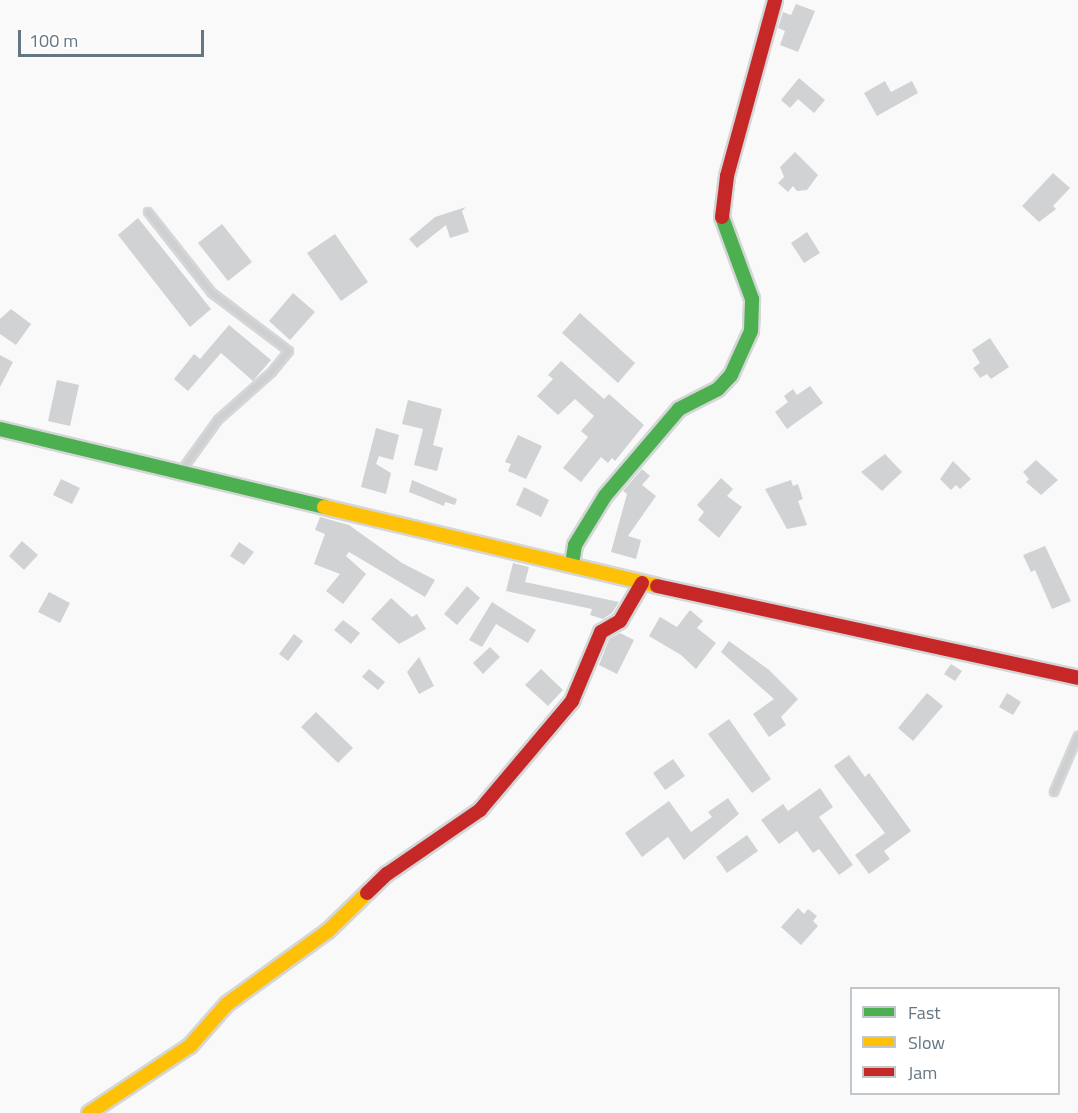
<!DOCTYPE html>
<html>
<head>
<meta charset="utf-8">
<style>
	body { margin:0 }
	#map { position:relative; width:1078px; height:1113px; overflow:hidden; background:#f9f9f9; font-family:"Titillium Web",sans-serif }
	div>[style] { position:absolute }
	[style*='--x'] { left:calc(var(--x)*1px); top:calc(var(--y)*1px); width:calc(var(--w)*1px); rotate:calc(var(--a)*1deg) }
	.building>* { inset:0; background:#d0d2d3 }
	.roads { filter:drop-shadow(2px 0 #d5d6d7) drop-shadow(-2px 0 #d5d6d7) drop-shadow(0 2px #d5d6d7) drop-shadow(0 -2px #d5d6d7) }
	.lane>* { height:6px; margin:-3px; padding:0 3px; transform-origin:3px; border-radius:3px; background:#cecfd0 }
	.fast>* { height:14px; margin:-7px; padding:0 7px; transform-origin:7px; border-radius:7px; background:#4caf50 }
	.slow>* { height:14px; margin:-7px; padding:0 7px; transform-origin:7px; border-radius:7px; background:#ffc107 }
	.jam>* { height:14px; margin:-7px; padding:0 7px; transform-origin:7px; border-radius:7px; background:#c62828 }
	span { translate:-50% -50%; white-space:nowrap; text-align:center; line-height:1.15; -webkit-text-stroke:6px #fff; paint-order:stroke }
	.legend { position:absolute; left:850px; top:987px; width:210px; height:108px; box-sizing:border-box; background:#fff; border:2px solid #c1c8cd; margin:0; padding:8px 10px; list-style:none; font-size:18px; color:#657683 }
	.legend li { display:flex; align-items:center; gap:12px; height:30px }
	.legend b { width:30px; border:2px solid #c1c8cd }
	.scale { position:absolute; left:18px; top:30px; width:186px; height:27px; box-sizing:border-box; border:3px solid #657683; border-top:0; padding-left:8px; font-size:18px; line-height:21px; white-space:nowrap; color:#657683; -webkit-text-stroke:4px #fff; paint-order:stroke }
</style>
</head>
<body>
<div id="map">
	<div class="building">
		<div style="clip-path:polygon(796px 4px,815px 11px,798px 52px,780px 45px,785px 31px,778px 28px,783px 12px,791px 15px)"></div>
		<div style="clip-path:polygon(799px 78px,825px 100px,814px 113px,798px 99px,790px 108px,781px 100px)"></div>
		<div style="clip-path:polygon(885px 81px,891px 92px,912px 81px,918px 93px,877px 116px,864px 93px)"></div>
		<div style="clip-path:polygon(795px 152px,818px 175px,807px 190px,797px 191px,793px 186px,788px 192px,778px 183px,784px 177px,780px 167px)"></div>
		<div style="clip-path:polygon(1053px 173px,1070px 188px,1053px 206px,1056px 209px,1039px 222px,1022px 206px)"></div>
		<div style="clip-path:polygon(466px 207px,462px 211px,469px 232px,450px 238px,446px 225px,417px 248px,409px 239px,435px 217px)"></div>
		<div style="clip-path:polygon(138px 218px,211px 309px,190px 327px,118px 235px)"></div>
		<div style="clip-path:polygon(222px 224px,252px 262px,228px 281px,198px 243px)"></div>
		<div style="clip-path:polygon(807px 232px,820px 253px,804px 263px,791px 243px)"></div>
		<div style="clip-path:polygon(335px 234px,368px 282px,341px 301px,307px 253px)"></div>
		<div style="clip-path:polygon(293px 293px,315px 312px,290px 340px,269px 321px)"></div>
		<div style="clip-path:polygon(11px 309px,31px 324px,16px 345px,0 334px,0 319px)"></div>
		<div style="clip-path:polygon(580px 313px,635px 363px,618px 383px,562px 333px)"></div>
		<div style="clip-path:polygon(229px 325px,271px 360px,253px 381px,221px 353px,188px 391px,174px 379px,194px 354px,200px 359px)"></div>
		<div style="clip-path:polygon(990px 338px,1009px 367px,991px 379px,987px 374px,980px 378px,973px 368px,980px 363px,972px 350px)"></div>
		<div style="clip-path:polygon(0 355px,13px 362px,0 387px)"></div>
		<div style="clip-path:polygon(561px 361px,604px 399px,609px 394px,644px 425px,615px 461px,612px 458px,608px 463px,601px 457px,581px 482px,563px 468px,588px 437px,581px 431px,594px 416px,575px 399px,558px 415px,537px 396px,553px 379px,548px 375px)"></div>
		<div style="clip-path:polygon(57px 380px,79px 385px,70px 426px,48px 421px)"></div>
		<div style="clip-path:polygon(810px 386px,823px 403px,787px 429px,775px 412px,788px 402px,784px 396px,793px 389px,797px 395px)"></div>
		<div style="clip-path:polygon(408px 400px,442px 409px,433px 445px,443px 448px,437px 471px,414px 465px,423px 429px,402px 424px)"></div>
		<div style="clip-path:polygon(376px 428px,399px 435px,393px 460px,379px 456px,376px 464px,391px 473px,386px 494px,361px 487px)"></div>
		<div style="clip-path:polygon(518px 435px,542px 446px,526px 479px,508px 471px,511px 464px,505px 462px)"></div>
		<div style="clip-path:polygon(885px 454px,902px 472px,882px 491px,861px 472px)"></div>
		<div style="clip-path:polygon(1036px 460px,1058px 480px,1041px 495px,1026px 482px,1029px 479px,1023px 472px)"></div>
		<div style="clip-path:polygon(953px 461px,971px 479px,960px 489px,956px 485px,951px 490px,940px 479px)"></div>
		<div style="clip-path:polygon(642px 469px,650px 476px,642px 485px,656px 496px,628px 536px,641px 540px,636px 559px,611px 552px,627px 494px,623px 491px)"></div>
		<div style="clip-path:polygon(721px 478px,733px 489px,727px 496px,742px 507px,719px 538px,698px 520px,704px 512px,697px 505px)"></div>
		<div style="clip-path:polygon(61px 479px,80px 488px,72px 504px,53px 495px)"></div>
		<div style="clip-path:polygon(412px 480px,457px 499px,455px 505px,445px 502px,444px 506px,409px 492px)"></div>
		<div style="clip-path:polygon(791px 480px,793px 486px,798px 484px,803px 499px,798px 501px,807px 525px,787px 529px,765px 489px)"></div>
		<div style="clip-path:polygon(524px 487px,549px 500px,541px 517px,516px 505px)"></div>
		<div style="clip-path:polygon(320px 517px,349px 525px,402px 563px,435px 580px,425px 597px,349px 552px,346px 556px,366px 574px,343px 604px,326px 591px,340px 574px,314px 564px,325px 534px,315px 530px)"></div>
		<div style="clip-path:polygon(22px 541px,38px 555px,24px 570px,9px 556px)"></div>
		<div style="clip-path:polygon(239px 542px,254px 552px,244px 565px,230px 556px)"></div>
		<div style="clip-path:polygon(1045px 546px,1071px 601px,1052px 609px,1035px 570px,1031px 572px,1023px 555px)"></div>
		<div style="clip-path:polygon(513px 563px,529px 567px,525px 582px,619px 602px,612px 613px,603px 619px,590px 615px,592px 609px,506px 591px)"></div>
		<div style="clip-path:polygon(467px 586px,480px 598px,457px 625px,444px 614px)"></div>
		<div style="clip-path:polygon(49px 592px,70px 603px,60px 623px,38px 612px)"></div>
		<div style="clip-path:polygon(391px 598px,412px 617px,417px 614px,426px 629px,399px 644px,371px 619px)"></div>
		<div style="clip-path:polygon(492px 602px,536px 630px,528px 643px,496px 624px,482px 647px,469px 640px)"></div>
		<div style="clip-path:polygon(690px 610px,703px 621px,697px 628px,716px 643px,696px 669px,681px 655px,649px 636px,660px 617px,677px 627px)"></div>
		<div style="clip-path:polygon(343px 620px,360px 633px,351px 644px,334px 630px)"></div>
		<div style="clip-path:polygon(620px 633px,634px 640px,617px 674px,599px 665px,609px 639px)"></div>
		<div style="clip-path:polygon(294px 634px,303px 641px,288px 661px,279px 654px)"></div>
		<div style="clip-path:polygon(729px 641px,768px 669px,798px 699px,781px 717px,786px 725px,769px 737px,753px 714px,774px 699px,721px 652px)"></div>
		<div style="clip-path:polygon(490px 647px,500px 657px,483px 674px,473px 663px)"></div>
		<div style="clip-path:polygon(419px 657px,434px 686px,419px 694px,407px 672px)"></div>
		<div style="clip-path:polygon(951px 664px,962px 671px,955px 681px,944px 674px)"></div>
		<div style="clip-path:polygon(369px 669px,385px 682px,378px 690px,362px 677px)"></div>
		<div style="clip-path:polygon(541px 669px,563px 690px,548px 706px,525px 685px)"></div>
		<div style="clip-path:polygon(927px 693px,943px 706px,913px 741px,898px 728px)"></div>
		<div style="clip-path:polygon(1007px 693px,1021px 702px,1013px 715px,999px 707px)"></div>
		<div style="clip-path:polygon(316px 712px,353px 748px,338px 763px,301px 727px)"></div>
		<div style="clip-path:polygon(729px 719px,771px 779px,752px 793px,708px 734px)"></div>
		<div style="clip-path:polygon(849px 755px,865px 777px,869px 773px,911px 831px,884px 851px,890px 859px,869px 874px,855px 855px,885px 833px,834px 766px)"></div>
		<div style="clip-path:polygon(673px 759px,685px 776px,665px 790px,653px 773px)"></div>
		<div style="clip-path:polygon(820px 788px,833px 807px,819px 817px,853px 865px,839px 875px,819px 849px,813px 853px,797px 831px,779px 844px,761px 820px,783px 804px,788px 811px)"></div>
		<div style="clip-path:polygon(728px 798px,739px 814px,684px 860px,668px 837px,642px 857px,625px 833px,669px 801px,691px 832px,712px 817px,708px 812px)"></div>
		<div style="clip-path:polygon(747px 835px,758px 851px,727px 873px,716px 857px)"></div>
		<div style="clip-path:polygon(798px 908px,804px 914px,808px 909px,817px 916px,813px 921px,818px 926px,801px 945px,781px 927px)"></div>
	</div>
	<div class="roads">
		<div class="lane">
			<div style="--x:148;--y:212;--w:103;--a:51.7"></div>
			<div style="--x:212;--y:293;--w:96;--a:37"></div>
			<div style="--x:289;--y:351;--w:27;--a:129"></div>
			<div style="--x:272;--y:372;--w:72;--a:138.4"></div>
			<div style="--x:218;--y:420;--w:62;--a:125.8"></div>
			<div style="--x:1054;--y:792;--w:61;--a:-66.8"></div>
		</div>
		<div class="fast">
			<div style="--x:0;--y:429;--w:333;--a:13.5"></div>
			<div style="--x:572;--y:564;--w:19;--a:-81"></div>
			<div style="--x:575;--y:545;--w:57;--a:-58.5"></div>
			<div style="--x:605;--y:496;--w:114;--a:-49.6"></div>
			<div style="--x:679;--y:409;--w:44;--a:-27.1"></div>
			<div style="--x:718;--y:389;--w:19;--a:-47"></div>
			<div style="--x:731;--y:375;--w:48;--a:-65.6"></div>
			<div style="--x:751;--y:331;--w:32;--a:-88"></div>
			<div style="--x:752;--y:299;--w:87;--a:-110.1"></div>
		</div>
		<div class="slow">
			<div style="--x:324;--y:507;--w:342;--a:13.3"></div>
			<div style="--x:89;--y:1113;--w:121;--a:-33.6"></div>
			<div style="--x:190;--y:1046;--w:56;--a:-48.6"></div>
			<div style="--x:227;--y:1004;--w:125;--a:-35.9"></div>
			<div style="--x:328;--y:931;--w:54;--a:-44.3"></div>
		</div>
		<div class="jam">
			<div style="--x:722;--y:217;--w:41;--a:-83"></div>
			<div style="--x:727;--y:176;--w:182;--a:-74.7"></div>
			<div style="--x:657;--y:586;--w:431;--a:12.3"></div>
			<div style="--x:367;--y:893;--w:28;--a:-44"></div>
			<div style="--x:387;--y:874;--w:113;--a:-34.5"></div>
			<div style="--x:480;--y:810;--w:143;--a:-49.8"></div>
			<div style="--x:572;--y:701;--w:75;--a:-67.2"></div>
			<div style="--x:601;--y:632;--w:22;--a:-30"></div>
			<div style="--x:620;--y:621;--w:44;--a:-59.9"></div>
		</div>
	</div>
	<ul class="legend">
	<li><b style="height:8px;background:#4caf50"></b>Fast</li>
	<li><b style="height:8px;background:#ffc107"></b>Slow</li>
	<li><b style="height:8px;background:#c62828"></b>Jam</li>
	</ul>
	<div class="scale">100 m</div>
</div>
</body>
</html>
